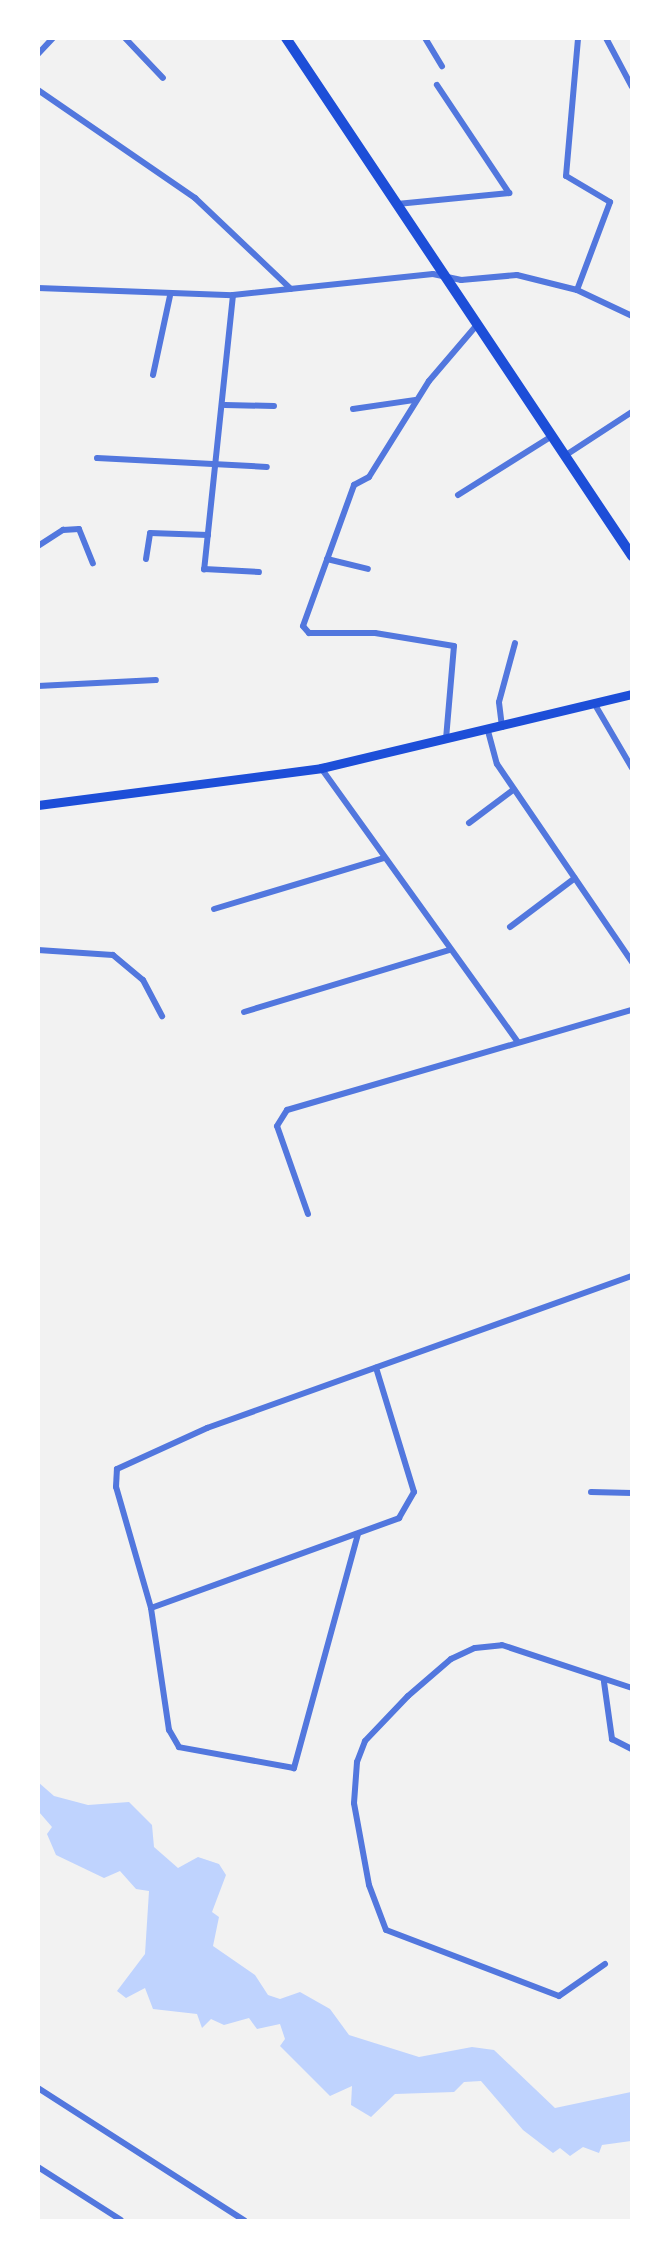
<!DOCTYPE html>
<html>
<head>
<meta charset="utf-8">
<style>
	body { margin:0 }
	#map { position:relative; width:670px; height:2259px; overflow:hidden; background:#f2f2f2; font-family:"Golos Text",sans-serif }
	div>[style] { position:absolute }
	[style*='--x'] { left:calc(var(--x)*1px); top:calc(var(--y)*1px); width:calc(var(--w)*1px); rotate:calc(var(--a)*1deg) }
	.water>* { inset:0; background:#bfd3fe }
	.minor>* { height:6px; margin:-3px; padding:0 3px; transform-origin:3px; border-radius:3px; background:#5277de }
	.secondary>* { height:9px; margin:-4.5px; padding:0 4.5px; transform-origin:4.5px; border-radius:4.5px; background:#1d4ed8 }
	.primary>* { height:10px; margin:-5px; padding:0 5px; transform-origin:5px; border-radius:5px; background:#1d4ed8 }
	span { translate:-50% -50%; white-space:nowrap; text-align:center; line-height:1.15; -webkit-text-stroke:5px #fff; paint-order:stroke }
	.frame { position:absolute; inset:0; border:40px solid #fff; pointer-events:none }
</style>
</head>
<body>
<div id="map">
	<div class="water">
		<div style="clip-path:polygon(38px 1782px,54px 1796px,88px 1805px,129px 1802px,152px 1825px,154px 1847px,178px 1868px,198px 1857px,219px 1864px,226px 1875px,212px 1912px,219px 1917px,213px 1946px,255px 1975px,268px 1995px,280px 1999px,300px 1992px,330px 2009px,349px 2035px,419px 2057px,472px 2047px,494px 2050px,555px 2108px,631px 2092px,631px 2141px,602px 2145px,599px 2153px,583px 2147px,570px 2156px,560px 2148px,553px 2153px,523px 2130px,481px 2081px,464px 2082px,454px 2092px,395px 2094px,371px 2117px,351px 2105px,352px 2086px,330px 2096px,280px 2046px,285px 2039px,280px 2024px,257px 2029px,249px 2018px,224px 2025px,211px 2019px,202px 2028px,197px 2014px,153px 2009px,145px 1988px,126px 1998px,117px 1991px,145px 1954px,149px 1891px,136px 1889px,120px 1871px,104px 1878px,56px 1855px,47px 1834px,52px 1827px,39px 1812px)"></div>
	</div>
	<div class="minor">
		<div style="--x:125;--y:38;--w:55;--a:46.5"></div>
		<div style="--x:425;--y:38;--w:33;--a:59"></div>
		<div style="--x:606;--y:38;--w:55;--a:62"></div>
		<div style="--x:38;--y:54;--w:22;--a:-47"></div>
		<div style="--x:38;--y:90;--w:191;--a:34.5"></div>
		<div style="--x:195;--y:198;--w:132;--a:43.5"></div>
		<div style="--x:397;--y:204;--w:113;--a:-5.6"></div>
		<div style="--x:509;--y:193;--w:130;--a:-123.7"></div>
		<div style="--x:38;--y:288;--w:195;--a:2.1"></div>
		<div style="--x:233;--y:295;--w:201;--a:-6"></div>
		<div style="--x:433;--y:274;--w:29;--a:12"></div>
		<div style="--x:461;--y:280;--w:56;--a:-5.1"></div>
		<div style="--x:517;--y:275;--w:62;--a:14"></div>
		<div style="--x:577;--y:290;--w:61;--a:25.3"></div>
		<div style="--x:577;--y:290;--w:94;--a:-69.4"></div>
		<div style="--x:610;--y:202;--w:51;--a:-149.4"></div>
		<div style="--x:566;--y:176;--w:139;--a:-85"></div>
		<div style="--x:233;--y:295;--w:276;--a:96"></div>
		<div style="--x:204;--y:569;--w:55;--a:3.1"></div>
		<div style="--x:153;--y:375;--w:81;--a:-77.9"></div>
		<div style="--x:225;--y:405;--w:49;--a:1.2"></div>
		<div style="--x:353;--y:409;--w:63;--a:-8.3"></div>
		<div style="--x:566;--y:455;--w:79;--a:-33.1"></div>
		<div style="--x:97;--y:458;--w:170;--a:3"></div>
		<div style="--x:458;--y:495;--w:111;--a:-32.1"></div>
		<div style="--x:38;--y:546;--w:30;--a:-33"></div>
		<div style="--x:63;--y:530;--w:16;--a:-4"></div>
		<div style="--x:79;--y:529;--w:37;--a:68"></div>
		<div style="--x:146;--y:559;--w:26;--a:-81"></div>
		<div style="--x:150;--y:533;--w:58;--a:2"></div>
		<div style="--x:327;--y:559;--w:42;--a:13.7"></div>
		<div style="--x:38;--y:686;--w:118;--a:-2.9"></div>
		<div style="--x:594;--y:703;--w:75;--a:59.7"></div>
		<div style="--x:502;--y:727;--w:25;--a:-97"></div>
		<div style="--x:499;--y:702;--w:61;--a:-74.8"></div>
		<div style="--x:488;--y:731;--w:34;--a:75"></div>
		<div style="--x:497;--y:764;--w:240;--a:55.7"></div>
		<div style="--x:446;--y:739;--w:93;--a:-85.1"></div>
		<div style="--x:454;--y:646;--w:80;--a:-170.7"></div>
		<div style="--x:375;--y:633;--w:66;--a:180"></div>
		<div style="--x:309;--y:633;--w:9;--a:-131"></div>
		<div style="--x:303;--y:626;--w:150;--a:-70.1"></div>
		<div style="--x:354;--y:485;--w:17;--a:-28"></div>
		<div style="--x:369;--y:477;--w:113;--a:-58"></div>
		<div style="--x:429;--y:381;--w:72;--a:-49.5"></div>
		<div style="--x:321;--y:768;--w:337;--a:54.3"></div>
		<div style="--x:469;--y:823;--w:55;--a:-36.9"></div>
		<div style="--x:214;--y:909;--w:177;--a:-16.7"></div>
		<div style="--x:510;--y:927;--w:81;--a:-37"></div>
		<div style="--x:38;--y:950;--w:75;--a:3.8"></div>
		<div style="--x:113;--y:955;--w:39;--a:40"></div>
		<div style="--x:143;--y:980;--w:41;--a:62.2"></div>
		<div style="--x:244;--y:1012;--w:214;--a:-16.8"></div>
		<div style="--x:308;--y:1214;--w:93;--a:-109.4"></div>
		<div style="--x:277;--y:1126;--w:19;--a:-58"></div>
		<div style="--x:287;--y:1110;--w:359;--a:-16.2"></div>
		<div style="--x:591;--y:1492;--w:41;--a:1.4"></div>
		<div style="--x:358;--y:1534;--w:243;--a:105.3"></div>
		<div style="--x:294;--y:1768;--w:117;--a:-169.7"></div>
		<div style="--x:179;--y:1747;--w:20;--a:-120"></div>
		<div style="--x:169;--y:1730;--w:123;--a:-98.4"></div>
		<div style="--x:151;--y:1608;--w:126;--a:-106.1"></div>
		<div style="--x:116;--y:1487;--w:18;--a:-87"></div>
		<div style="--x:117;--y:1469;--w:99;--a:-24.5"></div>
		<div style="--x:207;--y:1428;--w:451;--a:-19.7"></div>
		<div style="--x:151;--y:1608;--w:264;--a:-19.9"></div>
		<div style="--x:399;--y:1518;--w:30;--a:-60"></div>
		<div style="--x:414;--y:1492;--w:130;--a:-107"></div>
		<div style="--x:604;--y:1682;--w:58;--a:82"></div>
		<div style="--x:612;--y:1739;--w:22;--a:27"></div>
		<div style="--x:605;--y:1964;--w:56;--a:145.2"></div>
		<div style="--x:559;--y:1996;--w:185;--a:-159.1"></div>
		<div style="--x:386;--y:1930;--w:48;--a:-110.7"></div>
		<div style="--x:369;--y:1885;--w:83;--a:-100.4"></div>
		<div style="--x:354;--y:1803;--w:41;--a:-85.8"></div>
		<div style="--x:357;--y:1762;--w:22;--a:-69"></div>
		<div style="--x:365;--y:1741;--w:62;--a:-46.3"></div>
		<div style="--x:408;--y:1696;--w:57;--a:-40.7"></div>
		<div style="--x:451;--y:1659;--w:26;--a:-25"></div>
		<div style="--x:475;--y:1648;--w:27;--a:-6"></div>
		<div style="--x:502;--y:1645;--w:137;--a:18.3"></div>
		<div style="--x:38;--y:2088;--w:245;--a:32.7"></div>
		<div style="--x:38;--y:2167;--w:98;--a:32.6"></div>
	</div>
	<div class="secondary">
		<div style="--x:38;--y:805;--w:285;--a:-7.4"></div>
		<div style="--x:321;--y:768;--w:320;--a:-13.4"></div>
	</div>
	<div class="primary">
		<div style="--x:286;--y:38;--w:623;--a:56.26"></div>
	</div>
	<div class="frame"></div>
</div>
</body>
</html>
